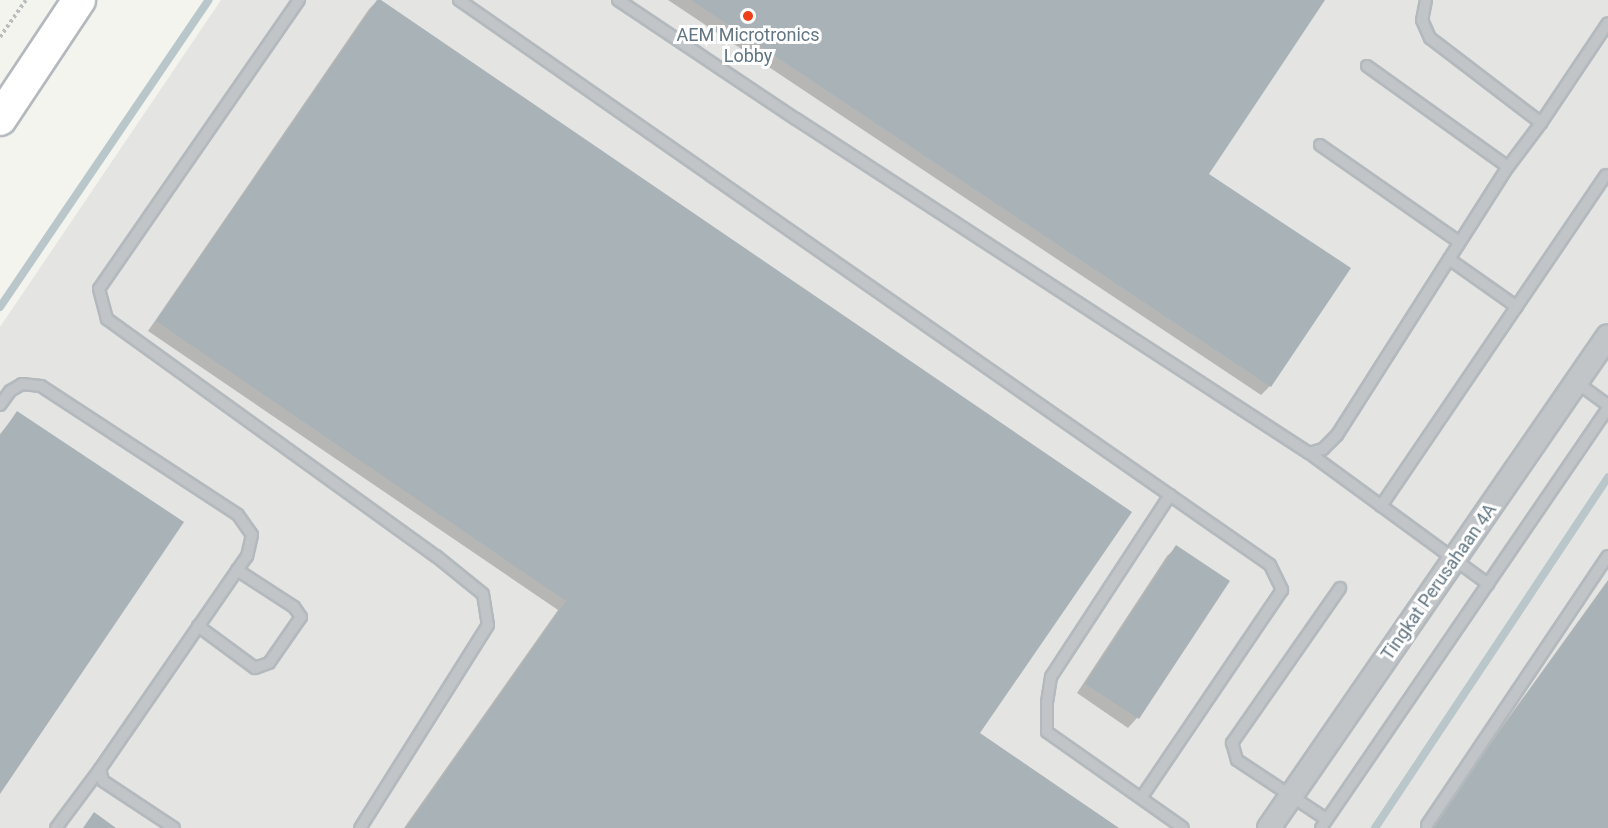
<!DOCTYPE html>
<html>
<head>
<meta charset="utf-8">
<style>
	body { margin:0 }
	#map { position:relative; width:1608px; height:828px; overflow:hidden; background:#f4f4ef; font-family:Roboto,sans-serif }
	div>[style] { position:absolute }
	[style*='--x'] { left:calc(var(--x)*1px); top:calc(var(--y)*1px); width:calc(var(--w)*1px); rotate:calc(var(--a)*1deg) }
	.built>* { inset:0; background:#e4e5e3 }
	.shadow>* { inset:0; background:#0003 }
	.stream>* { height:8px; margin:-4px; padding:0 4px; transform-origin:4px; border-radius:4px; background:#b9c7cb }
	.building>* { inset:0; background:#a9b2b6 }
	.path>* { height:4px; margin-top:-2px; transform-origin:0; background:repeating-linear-gradient(90deg,#babdbf 0 3px,transparent 0 6px) }
	.roads { filter:drop-shadow(2px 0 #b3b9bd) drop-shadow(-2px 0 #b3b9bd) drop-shadow(0 2px #b3b9bd) drop-shadow(0 -2px #b3b9bd) }
	.lane>* { height:10px; margin:-5px; padding:0 5px; transform-origin:5px; border-radius:5px; background:#c1c5c8 }
	.street>* { height:22px; margin:-11px; padding:0 11px; transform-origin:11px; border-radius:11px; background:#c1c5c8 }
	.secondary>* { height:32px; margin:-16px; padding:0 16px; transform-origin:16px; border-radius:16px; background:#fff }
	.dots>* { width:16px; height:16px; translate:-50% -50%; box-sizing:border-box; border:3px solid #fff; border-radius:50% }
	span { translate:-50% -50%; white-space:nowrap; text-align:center; line-height:1.15; -webkit-text-stroke:6px #fff; paint-order:stroke }
	.poi-label { font-size:18px; color:#617582 }
	.street-label { font-size:18px; color:#617582 }
</style>
</head>
<body>
<div id="map">
	<div class="built">
		<div style="clip-path:polygon(221px 0,1608px 0,1608px 828px,0 828px,0 327px)"></div>
	</div>
	<div class="shadow">
		<div style="clip-path:polygon(378px 0,978px 734px,1116px 828px,404px 828px,558px 610px,148px 331px,369px 9px)"></div>
		<div style="clip-path:polygon(668px 0,1323px 0,1206px 175px,1270px 386px,1261px 395px)"></div>
		<div style="clip-path:polygon(17px 413px,0 792px,0 434px)"></div>
		<div style="clip-path:polygon(1177px 547px,1228px 582px,1137px 718px,1128px 728px,1077px 693px,1167px 556px)"></div>
		<div style="clip-path:polygon(1608px 580px,1608px 828px,1429px 828px)"></div>
	</div>
	<div class="stream">
		<div style="--x:0;--y:307;--w:371;--a:-55.8"></div>
		<div style="--x:1375;--y:828;--w:421;--a:-56.4"></div>
	</div>
	<div class="building">
		<div style="clip-path:polygon(377px 0,381px 0,1132px 512px,980px 733px,1119px 828px,406px 828px,566px 601px,156px 321px)"></div>
		<div style="clip-path:polygon(691px 0,1325px 0,1209px 174px,1351px 268px,1271px 387px)"></div>
		<div style="clip-path:polygon(17px 411px,184px 522px,0 794px,0 436px)"></div>
		<div style="clip-path:polygon(1176px 545px,1230px 581px,1139px 719px,1085px 684px)"></div>
		<div style="clip-path:polygon(1608px 581px,1608px 828px,1430px 828px)"></div>
		<div style="clip-path:polygon(94px 812px,116px 828px,83px 828px)"></div>
	</div>
	<div class="path">
		<div style="--x:0;--y:37;--w:45;--a:-54.9"></div>
	</div>
	<div class="roads">
		<div class="lane">
			<div style="--x:299;--y:0;--w:351;--a:124.7"></div>
			<div style="--x:99;--y:289;--w:31;--a:75"></div>
			<div style="--x:107;--y:319;--w:405;--a:35.8"></div>
			<div style="--x:436;--y:556;--w:60;--a:39"></div>
			<div style="--x:483;--y:594;--w:31;--a:81"></div>
			<div style="--x:488;--y:625;--w:240;--a:122.2"></div>
			<div style="--x:459;--y:0;--w:988;--a:34.86"></div>
			<div style="--x:1270;--y:565;--w:28;--a:64"></div>
			<div style="--x:1282;--y:590;--w:250;--a:124.1"></div>
			<div style="--x:618;--y:0;--w:214;--a:33.8"></div>
			<div style="--x:796;--y:119;--w:612;--a:33.07"></div>
			<div style="--x:1309;--y:453;--w:15;--a:-16"></div>
			<div style="--x:1323;--y:449;--w:20;--a:-45"></div>
			<div style="--x:1337;--y:435;--w:318;--a:-57.5"></div>
			<div style="--x:1508;--y:167;--w:55;--a:-53.1"></div>
			<div style="--x:1541;--y:123;--w:120;--a:-56.2"></div>
			<div style="--x:1426;--y:0;--w:20;--a:101"></div>
			<div style="--x:1422;--y:20;--w:20;--a:66"></div>
			<div style="--x:1430;--y:38;--w:140;--a:37.4"></div>
			<div style="--x:1367;--y:66;--w:173;--a:35.6"></div>
			<div style="--x:1320;--y:145;--w:169;--a:34.9"></div>
			<div style="--x:1449;--y:259;--w:83;--a:35.2"></div>
			<div style="--x:1576;--y:382;--w:39;--a:36"></div>
			<div style="--x:0;--y:405;--w:17;--a:-54"></div>
			<div style="--x:10;--y:391;--w:14;--a:-30"></div>
			<div style="--x:22;--y:384;--w:19;--a:6"></div>
			<div style="--x:41;--y:386;--w:235;--a:33.2"></div>
			<div style="--x:238;--y:515;--w:24;--a:55"></div>
			<div style="--x:252;--y:535;--w:22;--a:103"></div>
			<div style="--x:247;--y:556;--w:259;--a:124.6"></div>
			<div style="--x:100;--y:769;--w:12;--a:76"></div>
			<div style="--x:103;--y:781;--w:85;--a:33.5"></div>
			<div style="--x:1309;--y:453;--w:222;--a:36.2"></div>
			<div style="--x:1170;--y:495;--w:217;--a:123.2"></div>
			<div style="--x:1051;--y:677;--w:26;--a:99"></div>
			<div style="--x:1047;--y:703;--w:29;--a:90"></div>
			<div style="--x:1047;--y:732;--w:166;--a:35.2"></div>
			<div style="--x:1381;--y:506;--w:400;--a:-55.8"></div>
			<div style="--x:198;--y:626;--w:71;--a:36.4"></div>
			<div style="--x:255;--y:668;--w:15;--a:-20"></div>
			<div style="--x:269;--y:663;--w:56;--a:-55.2"></div>
			<div style="--x:301;--y:617;--w:12;--a:-125"></div>
			<div style="--x:294;--y:607;--w:68;--a:-147"></div>
			<div style="--x:1326;--y:819;--w:107;--a:-146.5"></div>
			<div style="--x:1237;--y:760;--w:18;--a:-106"></div>
			<div style="--x:1232;--y:743;--w:189;--a:-55.1"></div>
			<div style="--x:1427;--y:825;--w:324;--a:-56.1"></div>
			<div style="--x:56;--y:828;--w:74;--a:-53.3"></div>
			<div style="--x:1321;--y:828;--w:509;--a:-55.65"></div>
		</div>
		<div class="street">
			<div style="--x:1269;--y:828;--w:597;--a:-55.43"></div>
		</div>
		<div class="secondary">
			<div style="--x:0;--y:119;--w:143;--a:-56.4"></div>
		</div>
	</div>
	<div class="dots">
		<div style="left:748px;top:16px;background:#ed4016"></div>
	</div>
	<div class="poi-label">
		<span style="left:748px;top:46px">AEM Microtronics<br>Lobby</span>
	</div>
	<div class="street-label">
		<span style="left:1439px;top:582px;rotate:-55deg">Tingkat Perusahaan 4A</span>
	</div>
</div>
</body>
</html>
